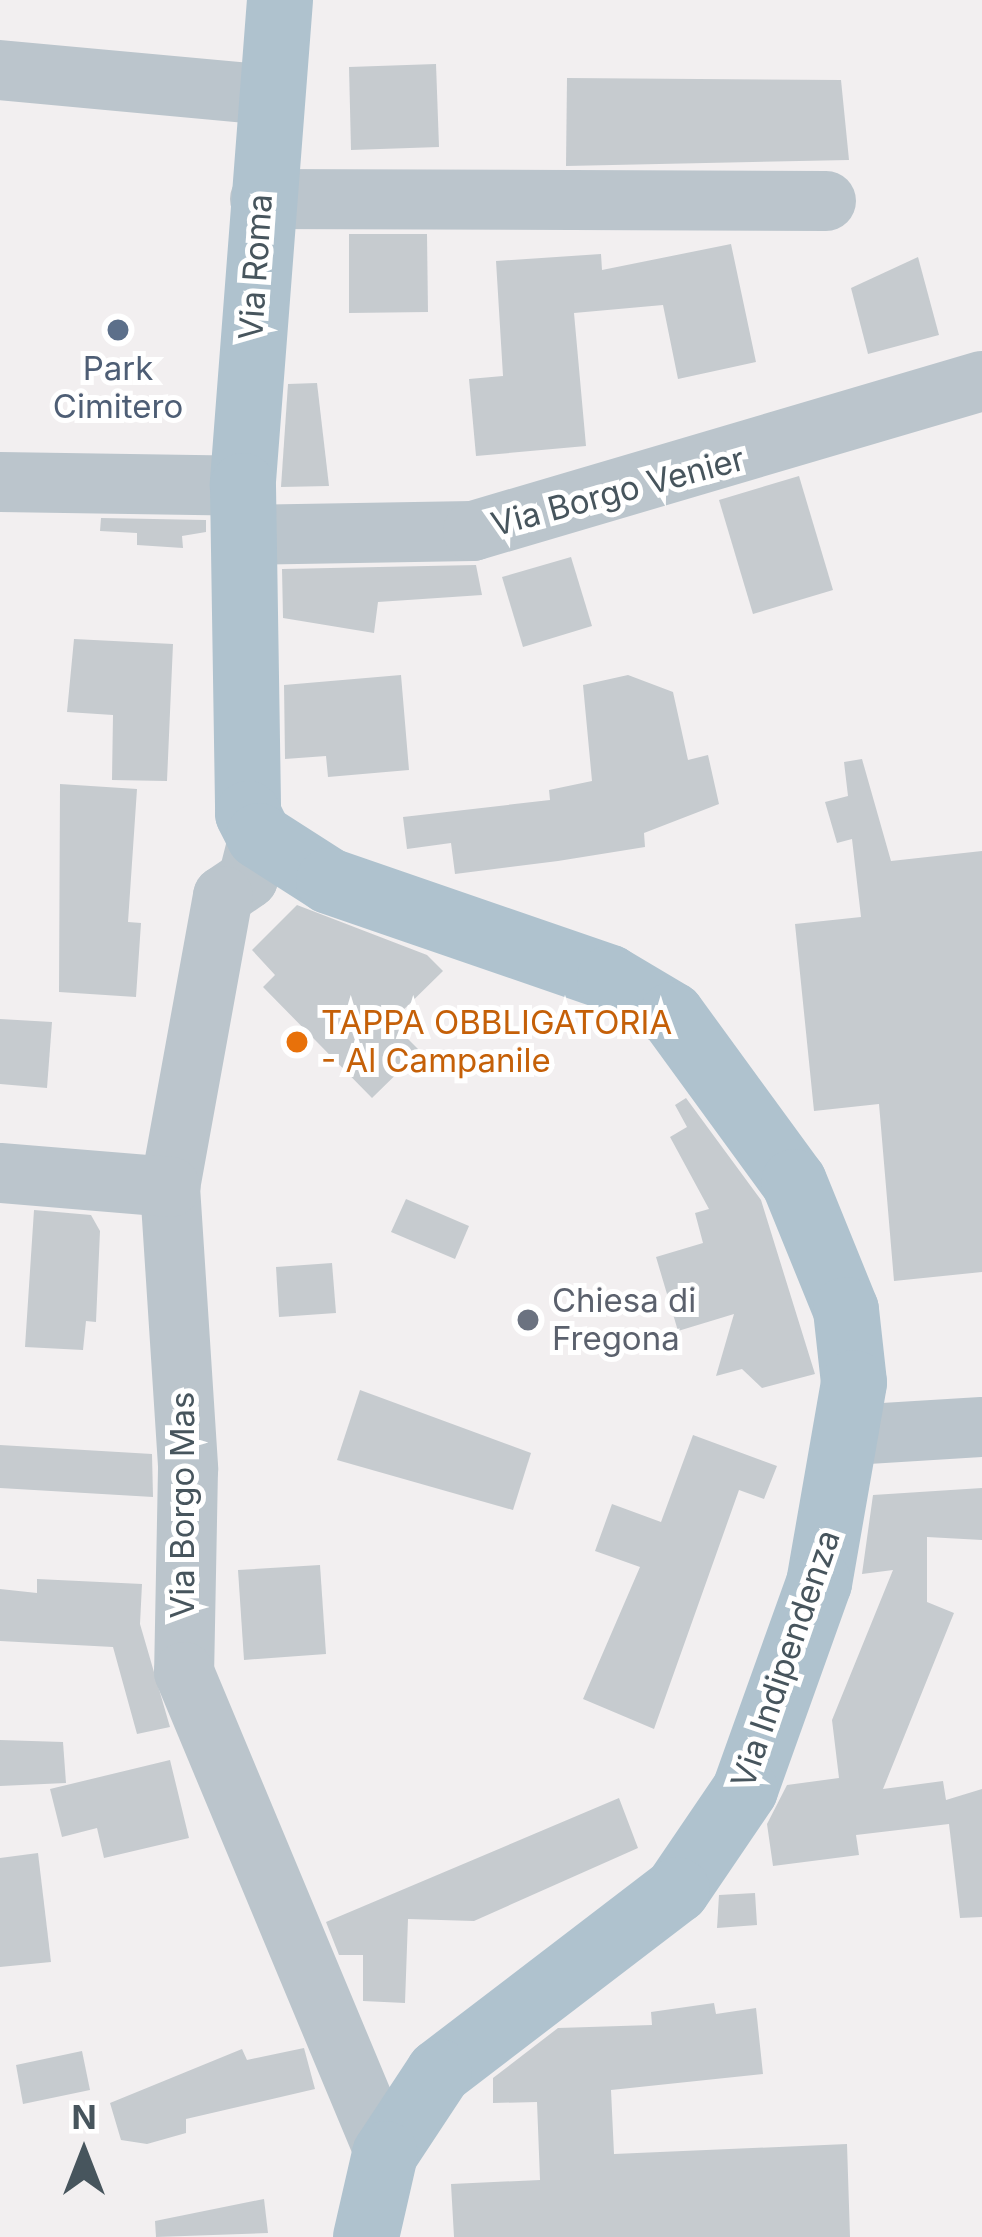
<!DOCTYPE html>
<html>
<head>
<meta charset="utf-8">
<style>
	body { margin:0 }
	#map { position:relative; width:982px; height:2237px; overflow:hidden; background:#f2eff0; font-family:Inter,sans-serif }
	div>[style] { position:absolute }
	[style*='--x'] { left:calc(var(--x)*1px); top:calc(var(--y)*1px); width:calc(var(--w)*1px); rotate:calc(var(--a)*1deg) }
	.building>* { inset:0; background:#c6cbcf }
	.minor>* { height:60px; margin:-30px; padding:0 30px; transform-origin:30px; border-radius:30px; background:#bbc5cc }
	.major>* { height:66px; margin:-33px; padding:0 33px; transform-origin:33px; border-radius:33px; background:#afc2ce }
	.dots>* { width:33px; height:33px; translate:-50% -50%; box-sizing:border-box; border:6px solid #fff; border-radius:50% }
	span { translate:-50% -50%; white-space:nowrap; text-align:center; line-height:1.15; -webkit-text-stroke:10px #fff; paint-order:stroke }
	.street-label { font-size:33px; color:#47555d }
	.service-label { font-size:33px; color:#4e5e75 }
	.food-label { font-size:33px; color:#c56008 }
	.left { translate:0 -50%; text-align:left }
	.worship-label { font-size:33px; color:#5b616d }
	.north { position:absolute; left:24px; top:2093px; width:120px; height:120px; -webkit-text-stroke:9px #fff; paint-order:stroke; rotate:0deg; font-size:33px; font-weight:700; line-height:48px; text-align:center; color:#47555d }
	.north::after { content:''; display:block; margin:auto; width:42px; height:54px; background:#47555d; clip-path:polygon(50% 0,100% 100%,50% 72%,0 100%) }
</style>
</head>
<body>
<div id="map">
	<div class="building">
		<div style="clip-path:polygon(436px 64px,439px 147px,351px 150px,349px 67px)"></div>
		<div style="clip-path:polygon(567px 78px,841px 80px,849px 160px,566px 166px)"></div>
		<div style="clip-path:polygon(349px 234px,427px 234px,428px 312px,349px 313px)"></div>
		<div style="clip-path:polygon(731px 244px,756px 362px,678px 379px,663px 305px,574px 313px,586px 446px,476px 456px,469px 379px,503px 376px,496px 261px,601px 254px,602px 270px)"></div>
		<div style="clip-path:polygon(918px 257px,939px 335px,868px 354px,851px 288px)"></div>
		<div style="clip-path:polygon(317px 383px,329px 486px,281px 487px,288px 384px)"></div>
		<div style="clip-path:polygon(799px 476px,833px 590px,753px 614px,719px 500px)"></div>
		<div style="clip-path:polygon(101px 518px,206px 520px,206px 532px,182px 536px,183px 548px,137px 545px,137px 533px,100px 531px)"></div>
		<div style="clip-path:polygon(571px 557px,592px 626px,523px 647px,502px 577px)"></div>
		<div style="clip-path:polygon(476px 565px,482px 595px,378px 602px,374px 633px,283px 618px,282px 569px)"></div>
		<div style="clip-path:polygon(74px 639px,173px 644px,167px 781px,112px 780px,113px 715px,67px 712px)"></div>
		<div style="clip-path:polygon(401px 675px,409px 770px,328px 777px,326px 756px,285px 759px,284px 685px)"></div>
		<div style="clip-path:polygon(628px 675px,673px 692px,688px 760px,708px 755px,719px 804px,644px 833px,645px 847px,558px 861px,455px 874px,451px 843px,407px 849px,403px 817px,550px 800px,549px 790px,592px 781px,583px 685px)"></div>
		<div style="clip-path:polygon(862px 759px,891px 861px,982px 851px,982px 1272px,894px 1281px,879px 1104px,814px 1111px,795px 924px,861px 917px,852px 839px,837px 843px,825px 802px,848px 796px,844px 762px)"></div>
		<div style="clip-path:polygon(60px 784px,137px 789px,128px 922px,141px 923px,136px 997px,59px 992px)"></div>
		<div style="clip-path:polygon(297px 905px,427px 955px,443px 971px,391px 1022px,420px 1051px,372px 1098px,263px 987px,275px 975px,252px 950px)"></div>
		<div style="clip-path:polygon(0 1019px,52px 1022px,47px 1088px,0 1084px)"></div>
		<div style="clip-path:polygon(686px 1098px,761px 1200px,815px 1374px,762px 1388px,742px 1369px,716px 1376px,734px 1314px,678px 1331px,656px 1257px,703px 1243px,695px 1213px,709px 1209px,670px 1137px,687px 1127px,675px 1105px)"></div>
		<div style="clip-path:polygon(406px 1199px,469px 1226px,455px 1259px,391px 1232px)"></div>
		<div style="clip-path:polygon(34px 1210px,91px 1215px,100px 1231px,96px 1322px,86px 1321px,83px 1350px,25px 1347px)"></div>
		<div style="clip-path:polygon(332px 1263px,336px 1313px,279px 1317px,276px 1267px)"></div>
		<div style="clip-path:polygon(360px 1390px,531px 1453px,513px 1510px,337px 1460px)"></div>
		<div style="clip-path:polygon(693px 1435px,777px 1466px,764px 1499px,739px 1490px,654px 1729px,583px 1699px,640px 1567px,595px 1551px,612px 1504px,661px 1522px)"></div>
		<div style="clip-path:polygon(0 1445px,152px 1454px,153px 1497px,0 1488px)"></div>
		<div style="clip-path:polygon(982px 1488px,982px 1540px,927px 1537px,927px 1602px,954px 1613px,883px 1789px,943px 1781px,946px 1800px,982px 1789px,982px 1917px,960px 1918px,949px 1824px,856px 1835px,859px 1855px,773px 1866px,767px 1824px,787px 1785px,839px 1778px,832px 1720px,893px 1570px,862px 1574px,873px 1495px)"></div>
		<div style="clip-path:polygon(320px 1565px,326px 1654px,244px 1660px,238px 1570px)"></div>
		<div style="clip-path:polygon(37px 1579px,142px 1584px,140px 1624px,170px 1727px,137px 1734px,113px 1647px,0 1641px,0 1589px,37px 1593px)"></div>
		<div style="clip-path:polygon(0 1740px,63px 1742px,66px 1783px,0 1786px)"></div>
		<div style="clip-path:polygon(170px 1760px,189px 1838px,104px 1858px,97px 1828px,62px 1837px,50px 1789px)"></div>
		<div style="clip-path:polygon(619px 1798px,638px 1848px,474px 1921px,408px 1919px,405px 2003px,363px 2001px,363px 1955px,339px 1955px,326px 1922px)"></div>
		<div style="clip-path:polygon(38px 1853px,51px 1962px,0 1967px,0 1858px)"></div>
		<div style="clip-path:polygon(755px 1893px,757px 1925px,717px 1928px,719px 1895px)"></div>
		<div style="clip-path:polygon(714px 2003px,716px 2014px,756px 2008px,763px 2074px,611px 2090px,614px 2154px,847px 2144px,850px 2237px,454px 2237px,451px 2184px,540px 2180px,537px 2102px,493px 2103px,493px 2078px,558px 2028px,652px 2025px,651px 2012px)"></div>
		<div style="clip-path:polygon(304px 2048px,315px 2089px,186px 2119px,186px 2133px,147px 2144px,121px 2140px,110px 2103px,242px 2049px,247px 2060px)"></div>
		<div style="clip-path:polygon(82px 2051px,90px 2090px,23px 2104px,16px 2065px)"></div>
		<div style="clip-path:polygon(264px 2199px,268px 2233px,156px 2237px,155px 2221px)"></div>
	</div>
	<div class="minor">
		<div style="--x:0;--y:70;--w:269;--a:5.3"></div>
		<div style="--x:260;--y:199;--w:566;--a:0.2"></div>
		<div style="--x:0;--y:482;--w:243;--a:0.9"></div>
		<div style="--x:243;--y:535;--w:230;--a:-1"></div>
		<div style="--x:473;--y:531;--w:531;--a:-16.42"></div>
		<div style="--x:259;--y:836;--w:44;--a:104.3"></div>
		<div style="--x:248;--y:879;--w:30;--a:146"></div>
		<div style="--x:223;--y:896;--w:296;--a:100.3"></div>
		<div style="--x:170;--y:1187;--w:283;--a:86.3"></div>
		<div style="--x:188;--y:1469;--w:203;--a:91.1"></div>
		<div style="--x:184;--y:1672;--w:522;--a:67.36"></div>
		<div style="--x:0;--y:1173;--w:171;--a:4.7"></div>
		<div style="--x:851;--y:1435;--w:131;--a:-3.5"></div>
	</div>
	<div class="major">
		<div style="--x:280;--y:0;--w:487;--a:94.4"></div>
		<div style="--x:243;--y:486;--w:328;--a:89.1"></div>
		<div style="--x:248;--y:814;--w:25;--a:63"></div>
		<div style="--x:259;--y:836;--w:83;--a:32.7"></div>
		<div style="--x:329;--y:881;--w:297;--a:19"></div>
		<div style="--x:610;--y:978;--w:72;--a:30.8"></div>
		<div style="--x:672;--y:1015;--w:207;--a:53.9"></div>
		<div style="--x:794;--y:1182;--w:138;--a:67.9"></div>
		<div style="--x:846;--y:1310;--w:73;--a:83.7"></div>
		<div style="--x:854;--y:1383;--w:203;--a:99.9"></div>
		<div style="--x:819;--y:1583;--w:220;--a:109.7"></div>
		<div style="--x:745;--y:1790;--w:121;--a:124.2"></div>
		<div style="--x:677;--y:1890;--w:300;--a:142.6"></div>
		<div style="--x:439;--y:2072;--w:98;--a:123.4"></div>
		<div style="--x:385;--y:2154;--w:85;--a:102.9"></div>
	</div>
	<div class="dots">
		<div style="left:118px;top:330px;background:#5c6f8a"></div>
		<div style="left:297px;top:1042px;background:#e8710a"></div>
		<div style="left:528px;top:1320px;background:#6b7280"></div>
	</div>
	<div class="street-label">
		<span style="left:256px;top:267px;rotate:-86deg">Via Roma</span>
		<span style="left:618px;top:492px;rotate:-15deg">Via Borgo Venier</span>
		<span style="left:183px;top:1505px;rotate:-90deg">Via Borgo Mas</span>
		<span style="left:786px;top:1659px;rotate:-71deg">Via Indipendenza</span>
	</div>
	<div class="service-label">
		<span style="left:118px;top:388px">Park<br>Cimitero</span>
	</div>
	<div class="food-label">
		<span class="left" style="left:321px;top:1042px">TAPPA OBBLIGATORIA<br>- Al Campanile</span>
	</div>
	<div class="worship-label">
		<span class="left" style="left:552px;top:1320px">Chiesa di<br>Fregona</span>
	</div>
	<div class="north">N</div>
</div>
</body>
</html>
